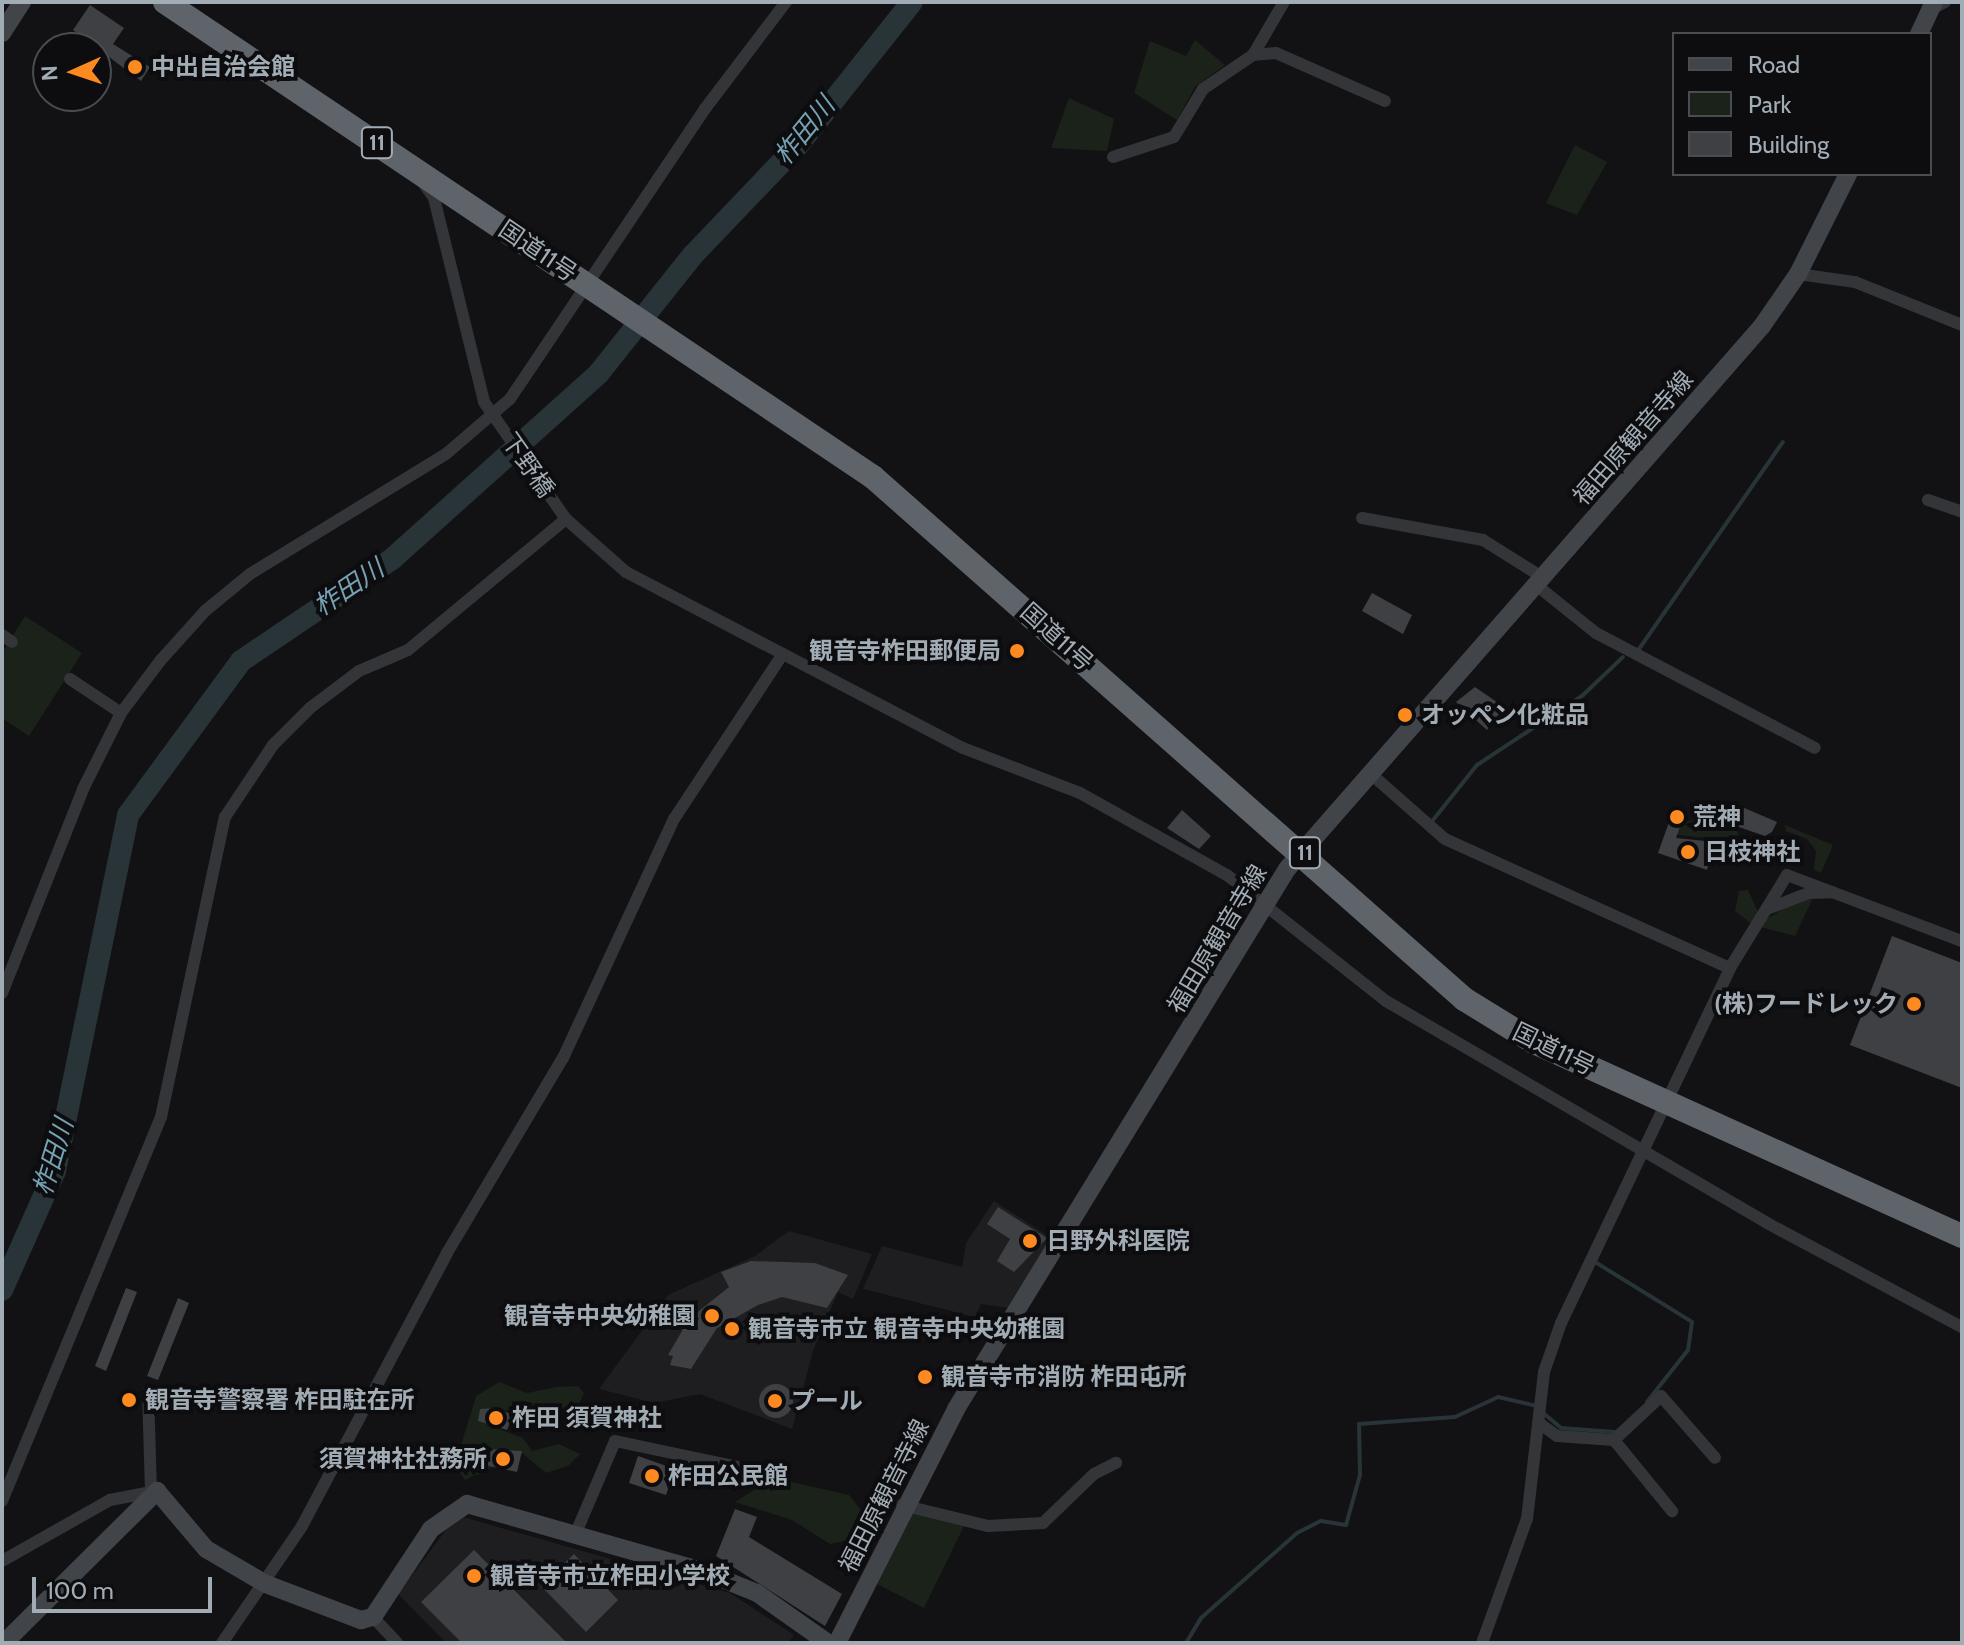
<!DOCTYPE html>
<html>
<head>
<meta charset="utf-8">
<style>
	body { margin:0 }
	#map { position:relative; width:1964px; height:1645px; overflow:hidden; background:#121214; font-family:Cabin,"Noto Sans JP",sans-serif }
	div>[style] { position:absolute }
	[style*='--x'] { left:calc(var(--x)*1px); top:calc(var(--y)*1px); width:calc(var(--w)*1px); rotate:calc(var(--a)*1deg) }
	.built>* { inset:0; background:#1e1e21 }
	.green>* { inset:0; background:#1a221a }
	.stream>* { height:4px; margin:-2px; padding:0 2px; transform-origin:2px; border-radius:2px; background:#283438 }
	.river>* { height:22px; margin:-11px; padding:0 11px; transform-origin:11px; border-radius:11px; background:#283438 }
	.building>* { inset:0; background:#3e4044 }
	.round { border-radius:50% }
	.street>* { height:12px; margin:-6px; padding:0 6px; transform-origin:6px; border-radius:6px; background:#333539 }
	.secondary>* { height:18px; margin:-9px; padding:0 9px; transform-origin:9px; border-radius:9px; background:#414449 }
	.highway>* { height:24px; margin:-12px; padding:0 12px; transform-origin:12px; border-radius:12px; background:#5e646a }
	.dots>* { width:22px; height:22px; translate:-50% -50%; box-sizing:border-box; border:4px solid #0d0d0f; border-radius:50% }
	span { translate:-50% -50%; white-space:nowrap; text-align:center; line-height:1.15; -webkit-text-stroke:8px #0d0d0f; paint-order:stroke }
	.shield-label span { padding:2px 6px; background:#0d0d0f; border:2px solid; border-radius:6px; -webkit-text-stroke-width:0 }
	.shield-label { font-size:22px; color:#a2acb5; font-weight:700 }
	.poi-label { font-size:24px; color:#a2acb5; font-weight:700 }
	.left { translate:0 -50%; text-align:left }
	.right { translate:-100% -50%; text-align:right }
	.street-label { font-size:24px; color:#a2acb5 }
	.water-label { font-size:26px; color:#77a2b3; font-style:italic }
	.frame { position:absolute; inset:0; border:4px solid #a2acb5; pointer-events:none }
	.legend { position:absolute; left:1672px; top:32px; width:260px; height:144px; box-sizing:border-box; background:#0d0d0f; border:2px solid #494d51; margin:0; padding:10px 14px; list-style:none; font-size:24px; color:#a2acb5 }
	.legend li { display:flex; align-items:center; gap:16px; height:40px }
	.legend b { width:40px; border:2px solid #494d51 }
	.north { position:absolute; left:32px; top:32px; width:80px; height:80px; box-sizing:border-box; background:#0d0d0f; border:2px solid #494d51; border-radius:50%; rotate:267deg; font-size:22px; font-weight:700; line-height:32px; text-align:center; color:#a2acb5 }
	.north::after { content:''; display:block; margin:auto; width:28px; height:36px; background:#fd8921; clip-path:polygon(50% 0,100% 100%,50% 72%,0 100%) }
	.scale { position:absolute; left:32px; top:1577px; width:180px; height:36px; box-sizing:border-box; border:4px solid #a2acb5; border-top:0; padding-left:10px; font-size:24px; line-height:28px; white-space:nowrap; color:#a2acb5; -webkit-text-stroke:6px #0d0d0f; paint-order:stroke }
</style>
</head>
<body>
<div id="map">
	<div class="built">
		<div style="clip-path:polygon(994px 1201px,1051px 1238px,1008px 1308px,981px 1304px,975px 1317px,863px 1289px,882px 1246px,962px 1267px,966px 1243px)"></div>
		<div style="clip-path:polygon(789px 1231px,872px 1254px,853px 1299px,838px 1292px,813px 1351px,792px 1429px,700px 1394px,654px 1403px,599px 1389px,668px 1295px,755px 1256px)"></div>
		<div style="clip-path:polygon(463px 1517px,730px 1593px,794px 1635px,788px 1643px,446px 1643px,398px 1594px,451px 1523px)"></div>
	</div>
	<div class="green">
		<div style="clip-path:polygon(1195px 40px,1225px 65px,1195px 87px,1177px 120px,1134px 93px,1150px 41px,1186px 56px)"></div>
		<div style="clip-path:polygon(1069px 98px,1114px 119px,1107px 151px,1051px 148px)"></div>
		<div style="clip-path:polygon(1575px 145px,1607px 162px,1577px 215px,1546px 203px)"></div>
		<div style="clip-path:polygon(25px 616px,82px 653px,29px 736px,2px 718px,2px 653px)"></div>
		<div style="clip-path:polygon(1717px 816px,1735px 820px,1740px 842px,1729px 849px,1716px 839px,1671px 834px,1669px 825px)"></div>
		<div style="clip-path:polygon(1785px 825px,1833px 845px,1821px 873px,1814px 870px,1816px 851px,1807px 839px,1786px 831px)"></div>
		<div style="clip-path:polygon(1748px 890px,1762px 921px,1807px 896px,1812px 900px,1795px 936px,1753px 925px,1735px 911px,1739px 891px)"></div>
		<div style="clip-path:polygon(499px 1382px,527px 1393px,556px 1387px,578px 1386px,584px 1393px,574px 1414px,506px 1410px,484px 1423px,523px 1438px,532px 1451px,559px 1444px,580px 1454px,568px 1466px,546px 1473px,522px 1453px,465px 1480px,455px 1465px,476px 1396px)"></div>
		<div style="clip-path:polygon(773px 1478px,849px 1495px,868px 1519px,858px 1538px,830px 1544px,792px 1520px,735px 1502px)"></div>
		<div style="clip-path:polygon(914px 1512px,964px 1526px,924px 1608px,877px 1584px)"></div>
	</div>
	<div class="stream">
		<div style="--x:1639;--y:649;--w:252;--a:-55.2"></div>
		<div style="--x:1433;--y:820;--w:70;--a:-51.3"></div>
		<div style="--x:1477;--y:765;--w:127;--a:-33.4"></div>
		<div style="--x:1583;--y:695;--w:55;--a:-43.5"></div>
		<div style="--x:1595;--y:1262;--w:114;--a:31.7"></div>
		<div style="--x:1692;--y:1322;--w:28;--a:98"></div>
		<div style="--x:1688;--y:1350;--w:66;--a:128.3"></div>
		<div style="--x:1542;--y:1412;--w:25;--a:40"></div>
		<div style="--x:1561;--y:1428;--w:54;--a:4.2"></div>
		<div style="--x:1186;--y:1643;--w:29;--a:-59"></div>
		<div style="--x:1201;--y:1618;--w:128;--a:-41.5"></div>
		<div style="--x:1297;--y:1533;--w:27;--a:-27"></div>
		<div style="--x:1321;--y:1521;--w:25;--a:9"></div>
		<div style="--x:1346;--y:1525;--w:52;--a:-74.4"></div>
		<div style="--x:1360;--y:1475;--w:51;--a:-91.1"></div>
		<div style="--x:1359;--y:1424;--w:96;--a:-4.2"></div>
		<div style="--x:1455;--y:1417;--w:47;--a:-24.9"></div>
		<div style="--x:1498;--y:1397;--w:39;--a:13"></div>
	</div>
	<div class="river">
		<div style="--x:2;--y:1290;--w:130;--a:-66"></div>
		<div style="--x:55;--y:1171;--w:363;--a:-78.4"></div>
		<div style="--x:128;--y:815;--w:191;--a:-53.7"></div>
		<div style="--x:241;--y:661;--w:182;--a:-34"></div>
		<div style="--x:392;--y:559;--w:278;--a:-41.9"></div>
		<div style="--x:599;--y:373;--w:151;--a:-51.5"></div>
		<div style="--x:693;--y:255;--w:153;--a:-46.3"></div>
		<div style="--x:799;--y:144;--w:181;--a:-51.5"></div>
	</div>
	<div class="building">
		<div style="clip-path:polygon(90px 5px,124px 28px,113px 44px,150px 67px,141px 81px,73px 30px)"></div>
		<div style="clip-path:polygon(1372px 593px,1412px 615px,1403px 634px,1362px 611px)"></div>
		<div style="clip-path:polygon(1475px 687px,1504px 707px,1487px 730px,1456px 702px)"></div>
		<div style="clip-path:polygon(1735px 804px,1777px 822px,1772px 832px,1765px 836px,1727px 823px)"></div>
		<div style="clip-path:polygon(1182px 810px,1211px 836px,1199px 849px,1167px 828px)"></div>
		<div style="clip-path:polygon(1673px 811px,1684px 815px,1676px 838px,1715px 842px,1716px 863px,1709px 862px,1707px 870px,1658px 853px)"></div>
		<div style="clip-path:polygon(1892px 936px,1962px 963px,1962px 1088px,1850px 1045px)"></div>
		<div style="clip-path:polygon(998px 1207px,1047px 1238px,1014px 1272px,997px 1261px,1010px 1239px,987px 1224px)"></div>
		<div style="clip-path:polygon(751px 1261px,815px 1263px,848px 1275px,827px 1308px,782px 1297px,758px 1305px,717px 1328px,691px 1369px,670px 1365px,673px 1356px,668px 1355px,689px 1319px,729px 1287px,721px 1272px)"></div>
		<div style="clip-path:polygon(126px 1288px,137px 1292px,106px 1371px,95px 1366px)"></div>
		<div style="clip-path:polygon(178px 1298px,189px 1303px,158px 1380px,147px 1376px)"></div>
		<div class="round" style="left:759px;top:1384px;width:34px;height:34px"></div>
		<div style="clip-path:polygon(496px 1408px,513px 1415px,507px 1430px,478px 1421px,480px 1409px)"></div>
		<div style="clip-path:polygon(488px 1449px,522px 1451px,517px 1472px,484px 1465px)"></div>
		<div style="clip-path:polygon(638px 1456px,675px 1469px,666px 1495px,629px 1483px)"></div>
		<div style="clip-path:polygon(735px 1509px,757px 1517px,749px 1537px,842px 1594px,825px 1626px,716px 1556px)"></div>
		<div style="clip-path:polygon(474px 1550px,567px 1643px,462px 1643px,421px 1602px)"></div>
		<div style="clip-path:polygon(574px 1554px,618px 1600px,586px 1632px,541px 1586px)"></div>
	</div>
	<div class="street">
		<div style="--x:1930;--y:10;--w:17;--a:-28"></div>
		<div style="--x:1253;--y:55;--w:23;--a:-5"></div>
		<div style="--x:1276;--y:53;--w:119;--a:23.8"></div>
		<div style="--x:1113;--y:157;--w:64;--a:-18.2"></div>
		<div style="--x:1174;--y:137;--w:56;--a:-58.9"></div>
		<div style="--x:1203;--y:89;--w:60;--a:-34.2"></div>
		<div style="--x:1253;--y:55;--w:61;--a:-59.7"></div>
		<div style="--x:424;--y:184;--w:17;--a:54"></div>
		<div style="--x:434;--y:198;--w:210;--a:76.2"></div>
		<div style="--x:484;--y:402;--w:143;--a:55"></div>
		<div style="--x:566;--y:519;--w:80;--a:41.5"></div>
		<div style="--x:626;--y:572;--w:380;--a:27.6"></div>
		<div style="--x:963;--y:748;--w:125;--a:21"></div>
		<div style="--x:1080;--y:793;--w:168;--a:29.2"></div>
		<div style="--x:1227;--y:875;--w:203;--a:38.4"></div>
		<div style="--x:1386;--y:1001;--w:441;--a:30.2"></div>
		<div style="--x:1767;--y:1223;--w:221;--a:28.1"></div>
		<div style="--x:1798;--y:274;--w:58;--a:8"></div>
		<div style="--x:1855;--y:282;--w:115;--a:21.9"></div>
		<div style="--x:1928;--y:500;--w:36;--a:19"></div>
		<div style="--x:1362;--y:518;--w:123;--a:10.3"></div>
		<div style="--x:1483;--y:540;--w:70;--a:32.1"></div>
		<div style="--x:1535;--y:584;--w:78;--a:38.8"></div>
		<div style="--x:1596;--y:633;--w:247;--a:27.7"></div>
		<div style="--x:2;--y:635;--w:12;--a:35"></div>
		<div style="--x:70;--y:679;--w:61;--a:33.7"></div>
		<div style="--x:1371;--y:774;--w:98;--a:41.3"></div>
		<div style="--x:1445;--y:839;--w:313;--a:24.4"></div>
		<div style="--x:1767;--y:909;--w:45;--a:-20.9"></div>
		<div style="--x:1809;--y:893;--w:24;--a:-2"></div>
		<div style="--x:2;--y:993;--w:219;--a:-68.3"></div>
		<div style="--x:83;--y:789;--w:85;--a:-63.4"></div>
		<div style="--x:121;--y:713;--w:65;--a:-53.1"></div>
		<div style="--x:160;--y:661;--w:67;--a:-48"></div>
		<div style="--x:205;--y:611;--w:58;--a:-39.4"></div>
		<div style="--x:250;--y:574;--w:230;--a:-31.5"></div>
		<div style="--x:446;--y:454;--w:84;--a:-40.7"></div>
		<div style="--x:510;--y:399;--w:348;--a:-56.1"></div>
		<div style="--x:704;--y:110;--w:136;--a:-52.8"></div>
		<div style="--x:1539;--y:1423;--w:22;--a:36"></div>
		<div style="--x:1557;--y:1436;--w:57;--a:4"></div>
		<div style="--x:1614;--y:1440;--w:64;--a:-43.1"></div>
		<div style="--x:1661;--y:1396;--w:82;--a:48.9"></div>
		<div style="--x:1614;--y:1440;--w:92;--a:50.8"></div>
		<div style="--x:2;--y:1501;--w:416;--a:-67.5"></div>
		<div style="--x:161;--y:1117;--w:307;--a:-78"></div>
		<div style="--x:225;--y:817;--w:87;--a:-56.3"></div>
		<div style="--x:273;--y:745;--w:52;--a:-45"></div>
		<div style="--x:310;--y:708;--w:61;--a:-37.1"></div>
		<div style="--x:359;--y:671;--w:53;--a:-23.2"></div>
		<div style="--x:408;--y:650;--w:205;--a:-39.7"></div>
		<div style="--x:902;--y:1505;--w:89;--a:13.7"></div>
		<div style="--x:988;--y:1526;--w:55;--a:-3.1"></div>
		<div style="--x:1043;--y:1523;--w:71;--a:-43.9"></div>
		<div style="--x:1094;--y:1474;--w:25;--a:-27"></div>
		<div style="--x:575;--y:1535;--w:102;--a:-66.9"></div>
		<div style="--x:615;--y:1441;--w:136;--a:11.9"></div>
		<div style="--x:2;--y:1561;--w:124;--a:-29.5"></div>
		<div style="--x:110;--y:1500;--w:42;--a:-11"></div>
		<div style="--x:151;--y:1492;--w:100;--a:-91.7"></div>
		<div style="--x:373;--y:1617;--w:35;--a:47"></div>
		<div style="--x:222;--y:1643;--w:142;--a:-55.6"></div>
		<div style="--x:302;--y:1526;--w:309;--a:-62"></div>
		<div style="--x:447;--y:1253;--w:227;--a:-59.3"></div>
		<div style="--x:563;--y:1058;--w:264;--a:-65.1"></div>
		<div style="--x:674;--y:819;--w:194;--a:-56.6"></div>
		<div style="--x:1482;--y:1643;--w:132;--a:-70.1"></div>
		<div style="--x:1527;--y:1519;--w:148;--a:-83.4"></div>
		<div style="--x:1544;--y:1372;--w:52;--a:-70.9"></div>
		<div style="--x:1561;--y:1323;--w:393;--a:-64.5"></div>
		<div style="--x:1730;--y:968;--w:109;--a:-58.5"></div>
		<div style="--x:1787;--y:875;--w:187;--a:20.7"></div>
	</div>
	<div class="secondary">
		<div style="--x:2;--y:33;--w:37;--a:-57"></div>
		<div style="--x:1919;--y:34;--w:35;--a:-65"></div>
		<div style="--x:4;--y:1643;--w:216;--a:-44.8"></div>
		<div style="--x:157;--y:1491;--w:76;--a:49.8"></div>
		<div style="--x:206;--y:1549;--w:69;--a:30.3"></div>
		<div style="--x:266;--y:1584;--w:102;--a:20.8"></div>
		<div style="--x:361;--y:1620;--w:12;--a:-14"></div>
		<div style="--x:373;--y:1617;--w:105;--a:-56.6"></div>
		<div style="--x:431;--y:1529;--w:44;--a:-34.8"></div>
		<div style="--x:467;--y:1504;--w:248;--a:15.9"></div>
		<div style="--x:705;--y:1572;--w:56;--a:22"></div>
		<div style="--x:757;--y:1593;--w:87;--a:35.2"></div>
		<div style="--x:837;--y:1643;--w:263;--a:-63"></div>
		<div style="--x:956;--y:1409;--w:633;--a:-58.49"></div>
		<div style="--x:1287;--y:869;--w:721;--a:-48.82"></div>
		<div style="--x:1762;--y:326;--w:63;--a:-55.3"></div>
		<div style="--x:1798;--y:274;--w:112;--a:-63.4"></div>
	</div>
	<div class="highway">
		<div style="--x:165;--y:2;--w:853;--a:33.86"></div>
		<div style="--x:873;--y:477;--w:789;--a:41.45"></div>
		<div style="--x:1464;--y:999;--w:82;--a:31.6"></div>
		<div style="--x:1534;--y:1042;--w:470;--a:24.4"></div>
	</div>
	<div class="dots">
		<div style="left:135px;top:67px;background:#fd8921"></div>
		<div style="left:1017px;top:651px;background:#fd8921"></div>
		<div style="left:1405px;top:715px;background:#fd8921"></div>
		<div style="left:1677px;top:817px;background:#fd8921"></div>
		<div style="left:1688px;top:852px;background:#fd8921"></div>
		<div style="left:1914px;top:1004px;background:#fd8921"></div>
		<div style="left:1030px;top:1241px;background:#fd8921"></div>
		<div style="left:712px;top:1316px;background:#fd8921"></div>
		<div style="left:732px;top:1329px;background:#fd8921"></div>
		<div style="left:925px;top:1377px;background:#fd8921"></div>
		<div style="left:129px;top:1400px;background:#fd8921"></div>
		<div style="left:775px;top:1401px;background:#fd8921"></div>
		<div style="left:496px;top:1418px;background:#fd8921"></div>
		<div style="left:503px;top:1459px;background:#fd8921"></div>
		<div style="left:652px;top:1476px;background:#fd8921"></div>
		<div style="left:474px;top:1576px;background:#fd8921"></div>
	</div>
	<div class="shield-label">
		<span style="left:377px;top:143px">11</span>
		<span style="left:1305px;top:853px">11</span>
	</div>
	<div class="poi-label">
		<span class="left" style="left:151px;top:67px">中出自治会館</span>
		<span class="right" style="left:1001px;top:651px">観音寺柞田郵便局</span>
		<span class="left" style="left:1421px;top:715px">オッペン化粧品</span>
		<span class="left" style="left:1693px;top:817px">荒神</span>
		<span class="left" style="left:1704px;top:852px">日枝神社</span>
		<span class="right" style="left:1898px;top:1004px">(株)フードレック</span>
		<span class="left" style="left:1046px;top:1241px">日野外科医院</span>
		<span class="right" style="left:696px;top:1316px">観音寺中央幼稚園</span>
		<span class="left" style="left:748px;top:1329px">観音寺市立 観音寺中央幼稚園</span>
		<span class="left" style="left:941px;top:1377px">観音寺市消防 柞田屯所</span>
		<span class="left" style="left:145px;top:1400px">観音寺警察署 柞田駐在所</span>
		<span class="left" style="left:791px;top:1401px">プール</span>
		<span class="left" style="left:512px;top:1418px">柞田 須賀神社</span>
		<span class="right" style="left:487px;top:1459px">須賀神社社務所</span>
		<span class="left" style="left:668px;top:1476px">柞田公民館</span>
		<span class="left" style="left:490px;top:1576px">観音寺市立柞田小学校</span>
	</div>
	<div class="street-label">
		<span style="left:538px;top:251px;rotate:34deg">国道11号</span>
		<span style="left:1633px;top:438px;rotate:-49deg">福田原観音寺線</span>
		<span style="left:528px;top:465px;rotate:55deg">下野橋</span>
		<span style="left:1057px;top:637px;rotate:42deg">国道11号</span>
		<span style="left:1217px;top:939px;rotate:-59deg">福田原観音寺線</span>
		<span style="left:1554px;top:1049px;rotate:26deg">国道11号</span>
		<span style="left:884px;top:1496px;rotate:-63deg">福田原観音寺線</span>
	</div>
	<div class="water-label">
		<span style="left:805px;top:131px;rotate:-51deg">柞田川</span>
		<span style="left:349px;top:588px;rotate:-34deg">柞田川</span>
		<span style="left:54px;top:1157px;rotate:-73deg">柞田川</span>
	</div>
	<div class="frame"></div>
	<ul class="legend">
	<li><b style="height:10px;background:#414449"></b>Road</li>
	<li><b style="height:22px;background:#1a221a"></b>Park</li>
	<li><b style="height:22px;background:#3e4044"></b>Building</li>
	</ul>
	<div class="north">N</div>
	<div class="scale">100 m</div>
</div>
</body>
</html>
